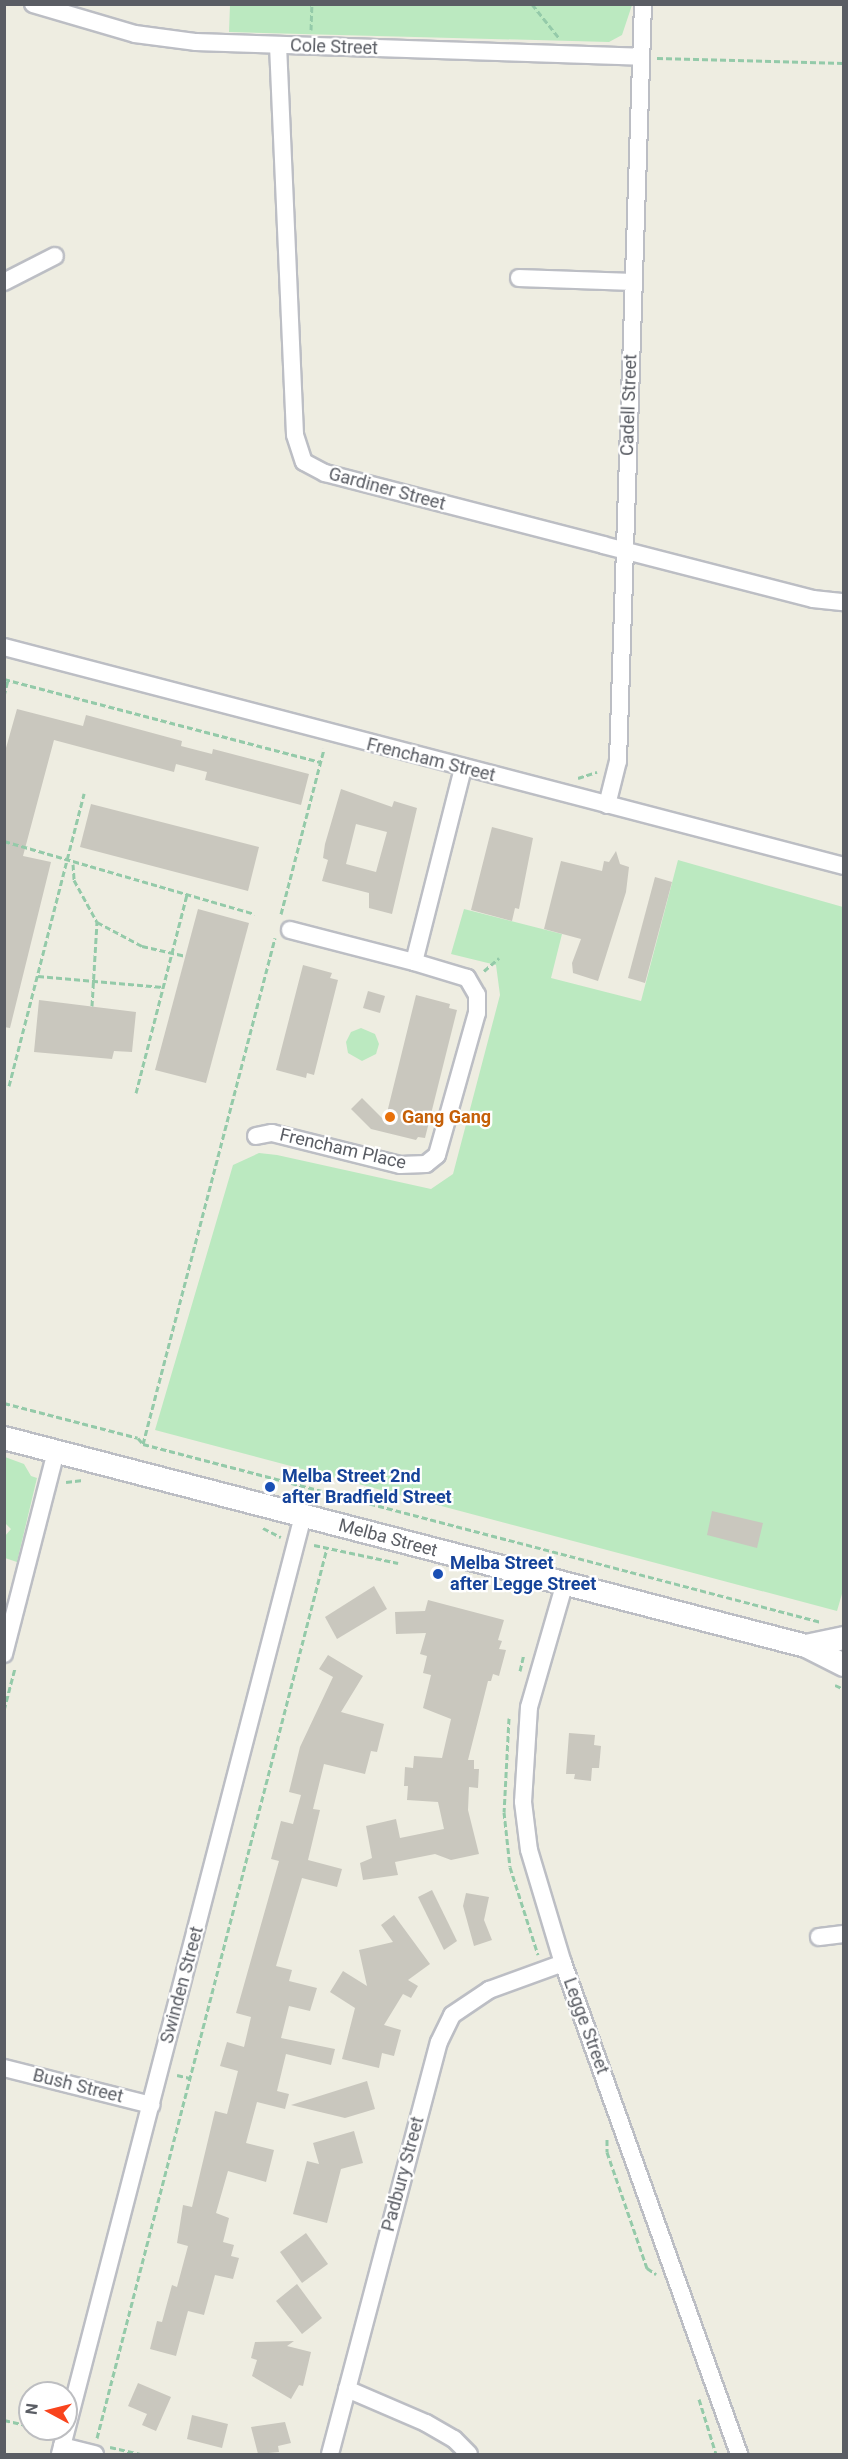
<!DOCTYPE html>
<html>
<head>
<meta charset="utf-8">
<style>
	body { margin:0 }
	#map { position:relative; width:848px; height:2459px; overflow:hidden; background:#eeede1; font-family:Roboto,sans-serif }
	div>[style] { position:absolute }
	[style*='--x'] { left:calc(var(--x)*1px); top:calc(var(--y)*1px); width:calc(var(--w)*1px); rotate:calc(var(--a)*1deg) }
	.green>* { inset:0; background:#bbe9c0 }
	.building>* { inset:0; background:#c9c7be }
	.path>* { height:3px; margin-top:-1.5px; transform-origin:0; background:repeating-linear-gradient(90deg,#94caa9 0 6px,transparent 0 9px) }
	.roads { filter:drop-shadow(2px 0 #bcbec4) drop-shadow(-2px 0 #bcbec4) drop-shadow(0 2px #bcbec4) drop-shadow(0 -2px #bcbec4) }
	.street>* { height:16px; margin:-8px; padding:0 8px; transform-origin:8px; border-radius:8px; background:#fff }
	.secondary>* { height:22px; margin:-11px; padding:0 11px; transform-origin:11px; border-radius:11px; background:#fff }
	.dots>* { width:16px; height:16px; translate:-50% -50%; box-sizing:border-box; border:3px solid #fff; border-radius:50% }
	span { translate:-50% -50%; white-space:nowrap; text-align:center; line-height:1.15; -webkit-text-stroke:4.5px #fff; paint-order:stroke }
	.street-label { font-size:18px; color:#5a5d64 }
	.food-label { font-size:18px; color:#c56008; font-weight:700 }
	.left { translate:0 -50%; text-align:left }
	.transit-label { font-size:18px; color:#164399; font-weight:700 }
	.frame { position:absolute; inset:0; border:6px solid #5a5d64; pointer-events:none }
	.north { position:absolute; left:18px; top:2381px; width:60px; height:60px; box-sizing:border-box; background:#fff; border:2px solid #bdbec1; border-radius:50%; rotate:277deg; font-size:16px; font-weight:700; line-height:24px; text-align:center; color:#5a5d64 }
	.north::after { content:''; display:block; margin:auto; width:21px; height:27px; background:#f9441d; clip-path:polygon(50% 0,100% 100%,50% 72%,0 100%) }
</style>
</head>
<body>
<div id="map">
	<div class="green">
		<div style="clip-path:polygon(230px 5px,230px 4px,632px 5px,622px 35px,609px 42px,229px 32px)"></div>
		<div style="clip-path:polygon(678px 860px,843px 907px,844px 1587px,837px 1611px,155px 1430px,233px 1165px,259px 1153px,277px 1155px,431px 1189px,453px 1174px,500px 995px,496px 965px,451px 954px,464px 909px,562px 934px,551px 978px,641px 1001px)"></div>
		<div style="clip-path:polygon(361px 1028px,375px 1034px,379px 1044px,376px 1054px,362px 1061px,348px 1053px,346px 1042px,351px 1032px)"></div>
		<div style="clip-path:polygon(5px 1457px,24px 1464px,31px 1476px,37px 1478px,17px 1562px,5px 1558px,5px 1536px,11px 1529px,5px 1523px)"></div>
	</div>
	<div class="building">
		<div style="clip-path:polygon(17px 709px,83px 726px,86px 715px,182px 741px,181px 746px,212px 754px,213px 749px,309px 774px,301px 805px,205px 780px,207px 772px,176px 764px,174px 772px,54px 740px,23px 856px,51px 862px,10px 1028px,4px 1027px,4px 755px)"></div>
		<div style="clip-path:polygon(evenodd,341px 789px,392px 807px,394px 801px,417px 808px,392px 914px,369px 908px,369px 893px,322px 881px,328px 860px,323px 858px,325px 844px,341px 789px,356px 824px,387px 832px,376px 872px,346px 864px,356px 824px)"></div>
		<div style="clip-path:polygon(91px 804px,259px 847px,248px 891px,80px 847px)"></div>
		<div style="clip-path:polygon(492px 827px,533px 838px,519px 909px,515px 908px,512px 921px,471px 910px)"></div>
		<div style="clip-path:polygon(616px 851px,620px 864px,629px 867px,626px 892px,598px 981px,573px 973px,572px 963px,581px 939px,544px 929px,561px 861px,602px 871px,604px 861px,609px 862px)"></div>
		<div style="clip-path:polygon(655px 877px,672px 882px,645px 983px,628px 978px)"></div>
		<div style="clip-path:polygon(198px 909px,249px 923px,206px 1083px,155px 1070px)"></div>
		<div style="clip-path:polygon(303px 965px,332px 973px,330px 978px,338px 980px,314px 1075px,307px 1073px,306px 1078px,276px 1070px)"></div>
		<div style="clip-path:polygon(368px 991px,385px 996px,380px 1013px,363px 1008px)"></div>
		<div style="clip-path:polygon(416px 995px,450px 1004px,449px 1008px,457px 1010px,425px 1138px,418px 1137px,416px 1140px,371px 1129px,351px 1109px,362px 1098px,385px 1121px)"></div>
		<div style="clip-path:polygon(39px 1000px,136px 1012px,132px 1052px,114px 1051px,112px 1059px,34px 1052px)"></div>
		<div style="clip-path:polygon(712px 1511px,763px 1523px,757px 1548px,707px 1535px)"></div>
		<div style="clip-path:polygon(374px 1586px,387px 1609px,337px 1639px,325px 1617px)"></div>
		<div style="clip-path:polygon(428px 1600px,504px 1620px,498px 1640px,502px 1641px,499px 1649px,506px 1650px,499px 1676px,493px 1674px,491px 1681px,488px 1681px,468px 1760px,474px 1760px,474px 1769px,479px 1769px,478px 1788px,469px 1787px,468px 1810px,479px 1854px,451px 1860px,435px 1854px,395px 1862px,398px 1875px,363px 1880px,360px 1863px,372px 1858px,366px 1826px,396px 1819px,400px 1838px,444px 1829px,438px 1802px,407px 1800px,408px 1786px,404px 1786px,405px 1767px,413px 1768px,414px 1756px,442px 1758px,451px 1719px,423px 1708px,431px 1675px,423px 1673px,427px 1656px,420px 1654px,426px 1633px,396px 1634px,395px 1612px,425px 1611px)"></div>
		<div style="clip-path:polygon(328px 1655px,363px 1676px,341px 1712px,384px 1724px,377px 1752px,371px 1751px,365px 1774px,324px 1764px,313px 1809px,320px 1810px,308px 1860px,342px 1869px,337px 1887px,302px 1878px,276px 1966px,292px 1970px,289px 1981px,317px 1988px,310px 2011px,289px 2006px,281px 2038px,335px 2049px,331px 2065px,286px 2054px,277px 2091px,289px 2094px,285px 2109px,257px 2102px,246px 2143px,274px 2150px,266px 2182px,228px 2171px,216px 2213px,229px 2218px,223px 2242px,234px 2245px,231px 2256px,239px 2258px,233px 2279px,215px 2275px,204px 2315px,188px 2311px,176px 2356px,150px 2349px,157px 2321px,162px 2322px,172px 2285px,177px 2287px,188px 2246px,177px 2243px,183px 2205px,192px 2207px,215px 2111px,227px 2114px,238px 2071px,220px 2066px,227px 2042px,244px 2047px,251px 2017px,236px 2013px,279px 1861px,271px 1859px,281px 1821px,293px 1824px,301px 1795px,289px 1792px,300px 1747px,333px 1677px,319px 1669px)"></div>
		<div style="clip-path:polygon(569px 1733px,595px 1735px,594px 1745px,601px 1746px,599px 1768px,592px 1768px,591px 1781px,574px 1779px,575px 1774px,566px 1774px)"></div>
		<div style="clip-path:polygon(432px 1890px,457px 1941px,444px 1950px,418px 1897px)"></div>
		<div style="clip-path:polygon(466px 1893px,489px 1897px,484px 1920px,492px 1940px,474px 1946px,463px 1906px)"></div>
		<div style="clip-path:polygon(394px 1915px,430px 1964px,408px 1980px,418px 1986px,411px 1998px,403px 1994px,384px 2025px,401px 2030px,394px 2056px,382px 2053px,379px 2068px,342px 2059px,355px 2008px,330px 1992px,343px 1971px,367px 1986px,359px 1950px,393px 1942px,381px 1925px)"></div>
		<div style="clip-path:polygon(367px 2081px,375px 2109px,345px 2118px,291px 2105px)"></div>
		<div style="clip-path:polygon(354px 2131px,363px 2163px,341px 2169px,327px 2223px,293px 2214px,307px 2161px,319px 2164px,313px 2143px)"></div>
		<div style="clip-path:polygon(306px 2233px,328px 2264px,302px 2283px,280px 2252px)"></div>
		<div style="clip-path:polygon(297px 2284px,322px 2318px,302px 2334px,276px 2301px)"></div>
		<div style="clip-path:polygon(294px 2341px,287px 2346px,311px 2352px,303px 2386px,299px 2385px,291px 2399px,252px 2376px,257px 2360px,251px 2358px,255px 2342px)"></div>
		<div style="clip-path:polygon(138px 2383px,171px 2397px,156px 2431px,142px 2425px,147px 2414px,128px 2406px)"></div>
		<div style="clip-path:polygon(192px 2415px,228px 2424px,222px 2448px,187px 2439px)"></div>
		<div style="clip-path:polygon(285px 2422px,291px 2443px,278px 2446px,279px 2452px,258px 2454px,251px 2427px)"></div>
	</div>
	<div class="path">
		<div style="--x:532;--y:4;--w:43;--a:51.5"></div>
		<div style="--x:311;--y:30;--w:26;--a:-88"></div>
		<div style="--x:657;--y:58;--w:187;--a:1.5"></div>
		<div style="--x:4;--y:679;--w:328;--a:14.7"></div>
		<div style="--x:4;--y:696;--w:16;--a:-76"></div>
		<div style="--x:578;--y:778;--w:20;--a:-18"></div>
		<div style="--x:4;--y:841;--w:261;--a:16.2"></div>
		<div style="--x:73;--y:864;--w:16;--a:86"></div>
		<div style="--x:74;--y:880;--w:48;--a:61.3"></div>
		<div style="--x:281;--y:914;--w:171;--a:-75.4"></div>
		<div style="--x:484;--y:971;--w:20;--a:-41"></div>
		<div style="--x:38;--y:976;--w:125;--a:5"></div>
		<div style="--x:92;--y:1006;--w:84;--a:-86.6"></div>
		<div style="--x:97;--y:922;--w:51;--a:28.1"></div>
		<div style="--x:142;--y:946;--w:45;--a:12.8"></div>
		<div style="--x:9;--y:1086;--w:302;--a:-75.6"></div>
		<div style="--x:136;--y:1093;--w:204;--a:-75.6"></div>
		<div style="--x:4;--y:1403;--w:138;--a:14.6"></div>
		<div style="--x:138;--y:1438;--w:8;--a:50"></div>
		<div style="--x:143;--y:1444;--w:701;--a:14.71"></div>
		<div style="--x:143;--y:1444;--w:523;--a:-75.38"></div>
		<div style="--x:66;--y:1482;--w:17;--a:-7"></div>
		<div style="--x:263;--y:1528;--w:20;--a:27"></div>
		<div style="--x:4;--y:1530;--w:2;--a:0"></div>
		<div style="--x:314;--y:1545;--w:86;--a:12.1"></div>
		<div style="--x:520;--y:1671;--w:17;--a:-77"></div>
		<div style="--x:835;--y:1685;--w:10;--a:24"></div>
		<div style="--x:4;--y:1710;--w:43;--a:-75.3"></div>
		<div style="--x:509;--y:1718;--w:94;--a:93"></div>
		<div style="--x:504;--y:1812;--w:55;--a:83.8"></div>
		<div style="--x:510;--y:1867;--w:92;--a:72.3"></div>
		<div style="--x:177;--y:2075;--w:13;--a:13"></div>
		<div style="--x:607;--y:2139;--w:13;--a:90"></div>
		<div style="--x:607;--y:2152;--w:123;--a:71"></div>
		<div style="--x:647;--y:2268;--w:11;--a:34"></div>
		<div style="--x:699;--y:2399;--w:58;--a:72.8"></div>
		<div style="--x:4;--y:2420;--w:27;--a:13"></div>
		<div style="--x:97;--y:2438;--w:919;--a:-75.51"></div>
		<div style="--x:110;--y:2447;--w:31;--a:13"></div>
	</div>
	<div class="roads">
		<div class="street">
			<div style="--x:33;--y:4;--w:106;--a:16.4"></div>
			<div style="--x:135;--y:34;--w:62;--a:7.5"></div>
			<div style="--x:196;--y:42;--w:445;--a:1.9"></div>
			<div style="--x:278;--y:45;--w:390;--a:87.5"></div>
			<div style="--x:295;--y:435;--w:28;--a:72"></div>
			<div style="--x:304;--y:462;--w:24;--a:28"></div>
			<div style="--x:325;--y:473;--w:287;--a:14.5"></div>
			<div style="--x:603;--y:545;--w:217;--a:14.4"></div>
			<div style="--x:813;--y:599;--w:31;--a:6"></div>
			<div style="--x:519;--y:278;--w:114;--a:2"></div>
			<div style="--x:4;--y:282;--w:57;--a:-27"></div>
			<div style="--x:4;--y:647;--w:868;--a:14.61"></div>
			<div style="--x:607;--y:805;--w:45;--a:-76"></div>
			<div style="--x:618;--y:761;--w:757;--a:-88.11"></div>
			<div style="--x:290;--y:930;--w:128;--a:14.5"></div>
			<div style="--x:256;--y:1136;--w:16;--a:-11"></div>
			<div style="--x:272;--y:1133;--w:132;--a:14"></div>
			<div style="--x:400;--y:1165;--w:26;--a:-2"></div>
			<div style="--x:426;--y:1164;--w:14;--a:-39"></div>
			<div style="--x:437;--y:1155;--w:148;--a:-74.3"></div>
			<div style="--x:477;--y:1013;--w:18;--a:-90"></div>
			<div style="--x:477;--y:995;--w:20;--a:-120"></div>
			<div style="--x:467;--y:978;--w:55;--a:-163.2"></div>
			<div style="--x:414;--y:962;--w:199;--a:-75.8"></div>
			<div style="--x:564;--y:1586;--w:126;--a:106.1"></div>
			<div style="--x:529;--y:1707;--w:95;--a:93.6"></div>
			<div style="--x:523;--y:1802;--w:48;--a:82.9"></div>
			<div style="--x:529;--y:1850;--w:118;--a:73.3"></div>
			<div style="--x:563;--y:1963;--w:522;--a:70.28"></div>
			<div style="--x:4;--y:1654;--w:209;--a:-75.6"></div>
			<div style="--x:819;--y:1937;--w:25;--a:-7"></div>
			<div style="--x:4;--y:2068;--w:152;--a:14.1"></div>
			<div style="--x:347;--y:2389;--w:86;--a:23.3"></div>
			<div style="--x:426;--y:2423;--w:32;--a:30"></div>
			<div style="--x:454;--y:2439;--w:21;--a:45"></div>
			<div style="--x:62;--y:2446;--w:34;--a:14"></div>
			<div style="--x:60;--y:2454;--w:969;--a:-75.48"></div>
			<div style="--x:330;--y:2454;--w:426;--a:-75.2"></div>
			<div style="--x:439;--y:2042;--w:30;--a:-64"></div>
			<div style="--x:452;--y:2015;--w:45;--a:-34"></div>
			<div style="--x:489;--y:1990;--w:79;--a:-20"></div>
		</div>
		<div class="secondary">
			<div style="--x:4;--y:1438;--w:829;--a:14.54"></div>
			<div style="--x:806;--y:1646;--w:42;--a:26.6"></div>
			<div style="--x:806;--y:1646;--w:39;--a:-12"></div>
		</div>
	</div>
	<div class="dots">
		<div style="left:390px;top:1117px;background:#e8710a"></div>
		<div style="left:270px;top:1487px;background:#1a4fb4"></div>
		<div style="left:438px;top:1574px;background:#1a4fb4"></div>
	</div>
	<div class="street-label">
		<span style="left:334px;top:47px;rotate:2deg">Cole Street</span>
		<span style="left:629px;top:405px;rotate:-88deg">Cadell Street</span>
		<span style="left:387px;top:489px;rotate:15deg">Gardiner Street</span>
		<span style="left:431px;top:760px;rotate:14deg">Frencham Street</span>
		<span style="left:343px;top:1149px;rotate:13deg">Frencham Place</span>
		<span style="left:388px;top:1538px;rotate:15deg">Melba Street</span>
		<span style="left:182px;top:1985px;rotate:-75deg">Swinden Street</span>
		<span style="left:586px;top:2026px;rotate:70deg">Legge Street</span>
		<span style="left:78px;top:2086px;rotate:14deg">Bush Street</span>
		<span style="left:403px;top:2174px;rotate:-75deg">Padbury Street</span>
	</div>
	<div class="food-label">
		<span class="left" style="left:402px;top:1117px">Gang Gang</span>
	</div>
	<div class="transit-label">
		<span class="left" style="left:282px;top:1487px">Melba Street 2nd<br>after Bradfield Street</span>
		<span class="left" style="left:450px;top:1574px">Melba Street<br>after Legge Street</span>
	</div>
	<div class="frame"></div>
	<div class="north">N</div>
</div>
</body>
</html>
